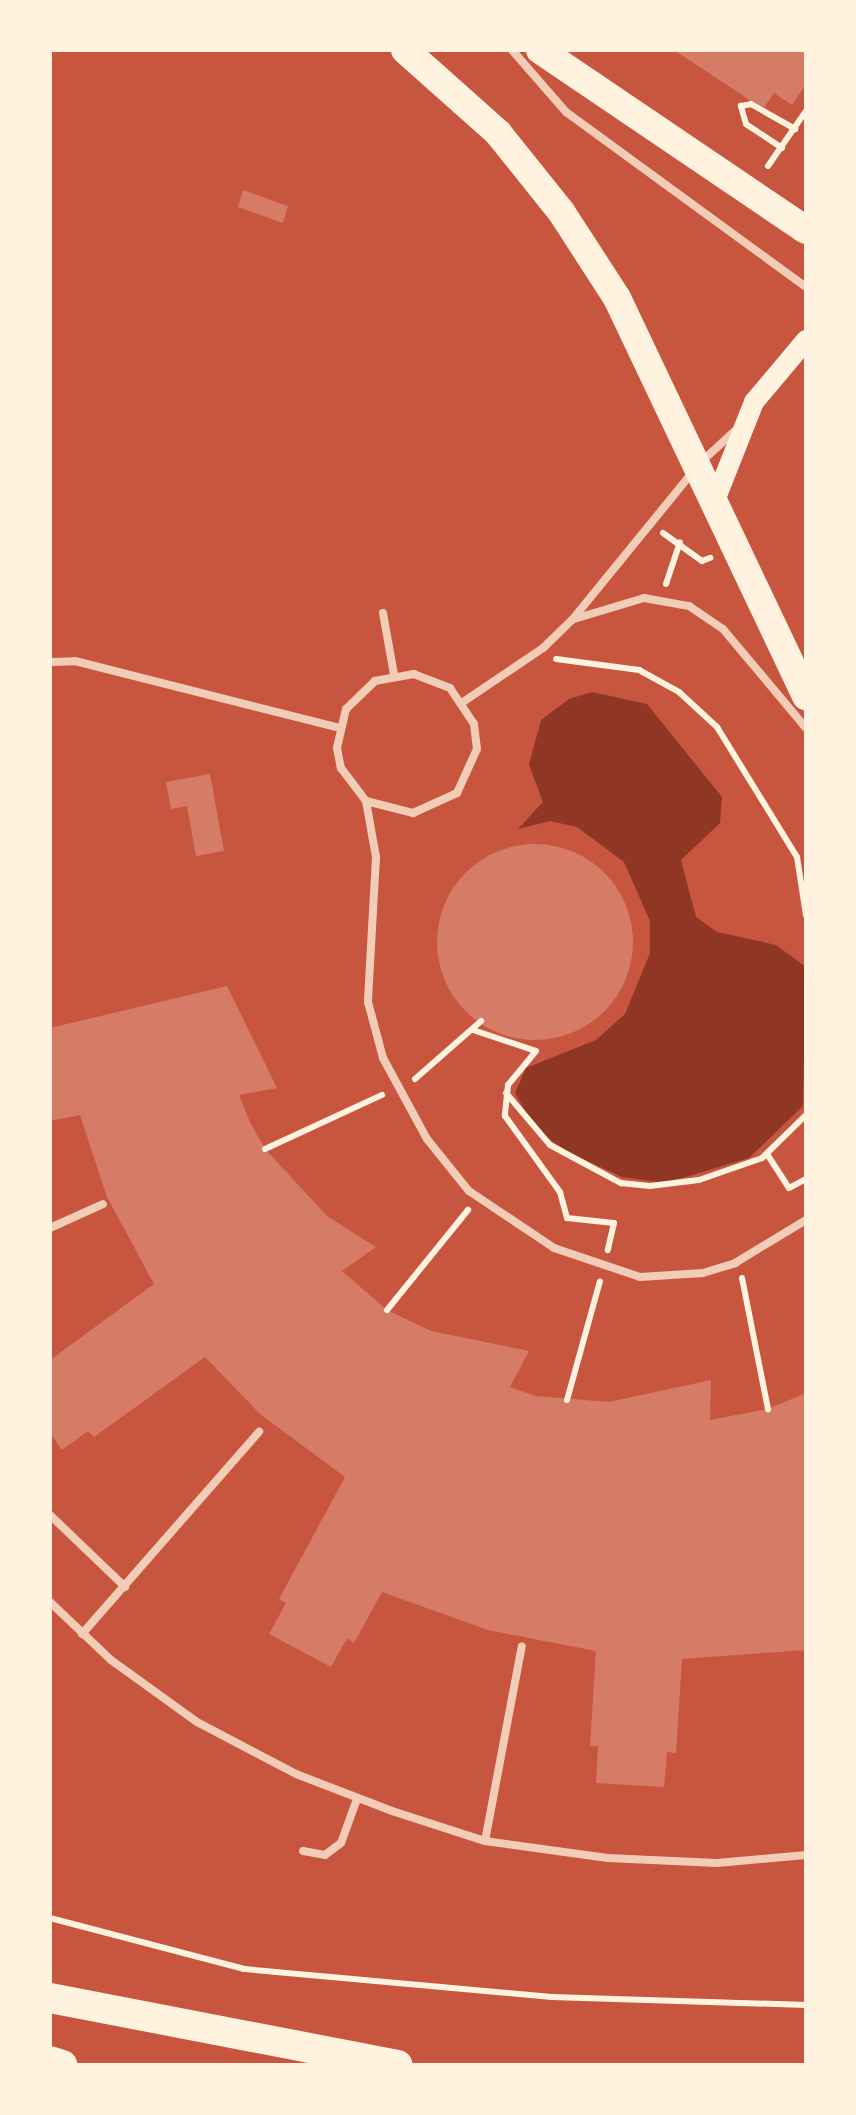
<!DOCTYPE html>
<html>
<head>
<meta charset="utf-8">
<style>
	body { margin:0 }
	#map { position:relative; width:856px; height:2115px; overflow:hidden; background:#c8553d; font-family:"Space Grotesk",sans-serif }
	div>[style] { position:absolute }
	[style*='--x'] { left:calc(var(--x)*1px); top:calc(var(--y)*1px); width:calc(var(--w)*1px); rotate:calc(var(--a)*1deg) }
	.water>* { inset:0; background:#8f3625 }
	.building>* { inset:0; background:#d67c66 }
	.round { border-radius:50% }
	.path>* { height:6px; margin:-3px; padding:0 3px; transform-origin:3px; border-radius:3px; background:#fff3e0 }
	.service>* { height:8px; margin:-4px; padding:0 4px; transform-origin:4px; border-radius:4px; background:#f1ccb7 }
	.secondary>* { height:20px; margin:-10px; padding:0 10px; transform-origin:10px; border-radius:10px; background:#fff3e0 }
	.trunk>* { height:28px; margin:-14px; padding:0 14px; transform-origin:14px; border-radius:14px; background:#fff3e0 }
	.motorway>* { height:30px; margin:-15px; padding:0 15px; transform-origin:15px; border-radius:15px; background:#fff3e0 }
	span { translate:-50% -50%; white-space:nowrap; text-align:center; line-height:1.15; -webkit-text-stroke:10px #fff3e0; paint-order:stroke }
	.frame { position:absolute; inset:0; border:52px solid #fff3e0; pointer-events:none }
</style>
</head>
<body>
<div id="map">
	<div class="water">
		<div style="clip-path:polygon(592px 692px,647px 704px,722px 797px,720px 823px,681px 860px,696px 917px,717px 932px,776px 945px,806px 967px,803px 1106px,749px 1158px,665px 1183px,622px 1177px,570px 1153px,536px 1130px,515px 1093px,526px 1068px,596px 1040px,625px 1014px,650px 953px,650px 921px,624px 862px,577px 827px,550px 821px,518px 829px,543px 802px,529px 765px,541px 720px,569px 699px)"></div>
	</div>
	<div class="building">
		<div style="clip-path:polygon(674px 50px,806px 50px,806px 84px,792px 105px,774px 93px,763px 109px)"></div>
		<div style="clip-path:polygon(243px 190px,288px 206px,283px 223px,238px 207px)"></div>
		<div style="clip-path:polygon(210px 774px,224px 851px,196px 856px,187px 806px,171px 809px,166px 782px)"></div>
		<div class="round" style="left:437px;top:844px;width:196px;height:196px"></div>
		<div style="clip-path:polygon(227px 986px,277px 1088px,239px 1095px,250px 1122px,265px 1149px,327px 1216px,376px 1247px,342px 1271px,387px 1310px,431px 1331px,529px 1351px,510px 1387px,536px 1396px,609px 1402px,711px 1380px,710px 1420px,768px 1409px,806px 1393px,806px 1650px,682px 1659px,676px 1753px,667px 1752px,664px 1787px,596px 1783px,598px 1746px,590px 1746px,596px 1651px,488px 1630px,382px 1592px,354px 1643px,347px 1638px,331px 1667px,269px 1634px,286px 1603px,279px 1599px,345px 1477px,260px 1414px,205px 1357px,94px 1437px,88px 1431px,62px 1450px,50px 1433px,50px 1360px,154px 1284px,107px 1197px,80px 1115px,50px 1121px,50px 1028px)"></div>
	</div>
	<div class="path">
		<div style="--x:782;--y:148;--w:43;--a:-146.3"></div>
		<div style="--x:746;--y:124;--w:19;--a:-106"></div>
		<div style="--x:741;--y:106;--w:10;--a:-11"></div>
		<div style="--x:751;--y:104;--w:51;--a:29.6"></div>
		<div style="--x:768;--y:166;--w:67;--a:-55.4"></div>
		<div style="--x:663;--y:533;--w:48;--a:35.7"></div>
		<div style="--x:702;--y:561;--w:9;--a:-21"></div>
		<div style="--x:666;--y:584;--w:44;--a:-71.6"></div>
		<div style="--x:556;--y:659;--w:84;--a:7.5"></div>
		<div style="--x:639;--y:670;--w:46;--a:28.8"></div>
		<div style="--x:679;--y:692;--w:52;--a:42.6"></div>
		<div style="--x:717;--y:727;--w:153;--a:58.4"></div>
		<div style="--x:797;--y:857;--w:59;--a:81.2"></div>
		<div style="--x:473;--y:1030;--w:66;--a:18.4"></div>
		<div style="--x:536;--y:1051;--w:44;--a:129.5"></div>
		<div style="--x:508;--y:1085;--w:31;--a:96"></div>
		<div style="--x:505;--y:1116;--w:94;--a:54.1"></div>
		<div style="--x:560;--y:1192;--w:27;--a:75"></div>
		<div style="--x:567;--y:1218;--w:47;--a:6.1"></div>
		<div style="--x:614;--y:1223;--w:28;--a:103"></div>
		<div style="--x:415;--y:1079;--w:88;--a:-41.3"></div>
		<div style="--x:506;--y:1093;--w:68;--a:49.8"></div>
		<div style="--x:550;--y:1145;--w:81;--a:28.2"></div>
		<div style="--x:621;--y:1183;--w:29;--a:6"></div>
		<div style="--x:650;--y:1186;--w:49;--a:-7"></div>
		<div style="--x:699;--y:1180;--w:67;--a:-19.2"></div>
		<div style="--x:762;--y:1158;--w:62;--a:-44.3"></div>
		<div style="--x:265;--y:1149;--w:129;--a:-24.8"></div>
		<div style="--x:767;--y:1154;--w:40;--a:57.1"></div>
		<div style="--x:789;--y:1188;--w:19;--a:-28"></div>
		<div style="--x:742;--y:1278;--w:134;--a:78.8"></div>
		<div style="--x:387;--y:1310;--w:129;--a:-51"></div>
		<div style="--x:567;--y:1400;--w:123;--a:-74.5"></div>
		<div style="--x:50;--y:1918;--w:201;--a:14.7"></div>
		<div style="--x:244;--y:1969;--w:309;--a:5.2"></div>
		<div style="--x:552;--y:1997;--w:254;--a:1.8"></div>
	</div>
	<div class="service">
		<div style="--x:512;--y:50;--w:82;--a:48.9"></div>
		<div style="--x:566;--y:112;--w:297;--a:36.1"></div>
		<div style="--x:700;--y:463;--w:52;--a:-42.6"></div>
		<div style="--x:383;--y:613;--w:63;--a:79.9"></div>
		<div style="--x:574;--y:619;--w:73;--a:-16.7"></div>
		<div style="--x:644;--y:598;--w:46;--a:10.1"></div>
		<div style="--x:689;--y:606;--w:41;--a:34.1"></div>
		<div style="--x:723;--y:629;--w:129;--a:50"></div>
		<div style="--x:50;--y:662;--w:25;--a:-2"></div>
		<div style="--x:75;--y:661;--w:272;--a:14.2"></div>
		<div style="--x:463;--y:702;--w:97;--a:-34"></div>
		<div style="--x:543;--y:648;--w:40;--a:-44"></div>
		<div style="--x:572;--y:620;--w:188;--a:-50.8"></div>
		<div style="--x:366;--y:801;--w:49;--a:14.3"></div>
		<div style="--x:413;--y:813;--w:48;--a:-24.4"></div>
		<div style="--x:457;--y:793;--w:48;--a:-65.6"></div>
		<div style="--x:477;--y:749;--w:25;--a:-97"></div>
		<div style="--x:474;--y:724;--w:43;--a:-123.7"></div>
		<div style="--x:450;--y:688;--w:39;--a:-159"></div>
		<div style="--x:414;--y:674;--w:40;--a:170"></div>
		<div style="--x:375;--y:681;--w:40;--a:136"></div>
		<div style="--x:346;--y:709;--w:40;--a:103"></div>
		<div style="--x:337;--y:748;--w:20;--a:79"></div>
		<div style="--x:341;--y:768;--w:41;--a:52.9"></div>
		<div style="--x:366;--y:801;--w:57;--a:79.9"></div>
		<div style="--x:376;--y:857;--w:145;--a:93.2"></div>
		<div style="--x:368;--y:1002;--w:58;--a:75"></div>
		<div style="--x:383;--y:1058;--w:92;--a:61.5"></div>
		<div style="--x:427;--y:1139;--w:67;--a:51.1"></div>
		<div style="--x:469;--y:1191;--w:102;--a:33.8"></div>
		<div style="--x:554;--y:1248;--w:91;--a:18.6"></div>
		<div style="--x:640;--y:1277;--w:63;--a:-3.6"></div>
		<div style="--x:703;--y:1273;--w:34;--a:-17"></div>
		<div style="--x:735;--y:1263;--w:83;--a:-31.2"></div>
		<div style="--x:50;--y:1228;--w:58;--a:-24.4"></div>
		<div style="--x:50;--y:1515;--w:104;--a:43.8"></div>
		<div style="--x:50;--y:1602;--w:84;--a:43.6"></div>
		<div style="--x:111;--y:1660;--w:106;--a:35.8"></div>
		<div style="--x:197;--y:1722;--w:112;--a:27.7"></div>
		<div style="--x:296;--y:1774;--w:103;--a:21.1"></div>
		<div style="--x:392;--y:1811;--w:98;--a:17.9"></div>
		<div style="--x:485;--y:1841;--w:124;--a:7.9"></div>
		<div style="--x:608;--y:1858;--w:109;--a:2.6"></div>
		<div style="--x:717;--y:1863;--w:89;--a:-5.1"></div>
		<div style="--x:82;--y:1634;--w:269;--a:-48.8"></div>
		<div style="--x:485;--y:1841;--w:198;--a:-79.3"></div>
		<div style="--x:303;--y:1851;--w:22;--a:10"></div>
		<div style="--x:325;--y:1855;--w:20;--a:-37"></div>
		<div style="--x:341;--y:1843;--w:47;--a:-70"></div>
	</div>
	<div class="secondary">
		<div style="--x:714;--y:503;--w:109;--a:-68.4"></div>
		<div style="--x:754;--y:402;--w:81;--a:-50"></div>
	</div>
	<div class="trunk">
		<div style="--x:405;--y:50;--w:125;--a:41.7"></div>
		<div style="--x:498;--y:133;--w:102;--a:51.3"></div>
		<div style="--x:562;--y:213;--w:101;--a:57.1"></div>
		<div style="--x:617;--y:298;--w:441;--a:64.6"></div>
		<div style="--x:540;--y:50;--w:321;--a:34.1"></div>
	</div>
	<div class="motorway">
		<div style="--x:50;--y:1998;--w:354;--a:10.9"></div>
		<div style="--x:50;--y:2061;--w:13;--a:18"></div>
	</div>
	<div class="frame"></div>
</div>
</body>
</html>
